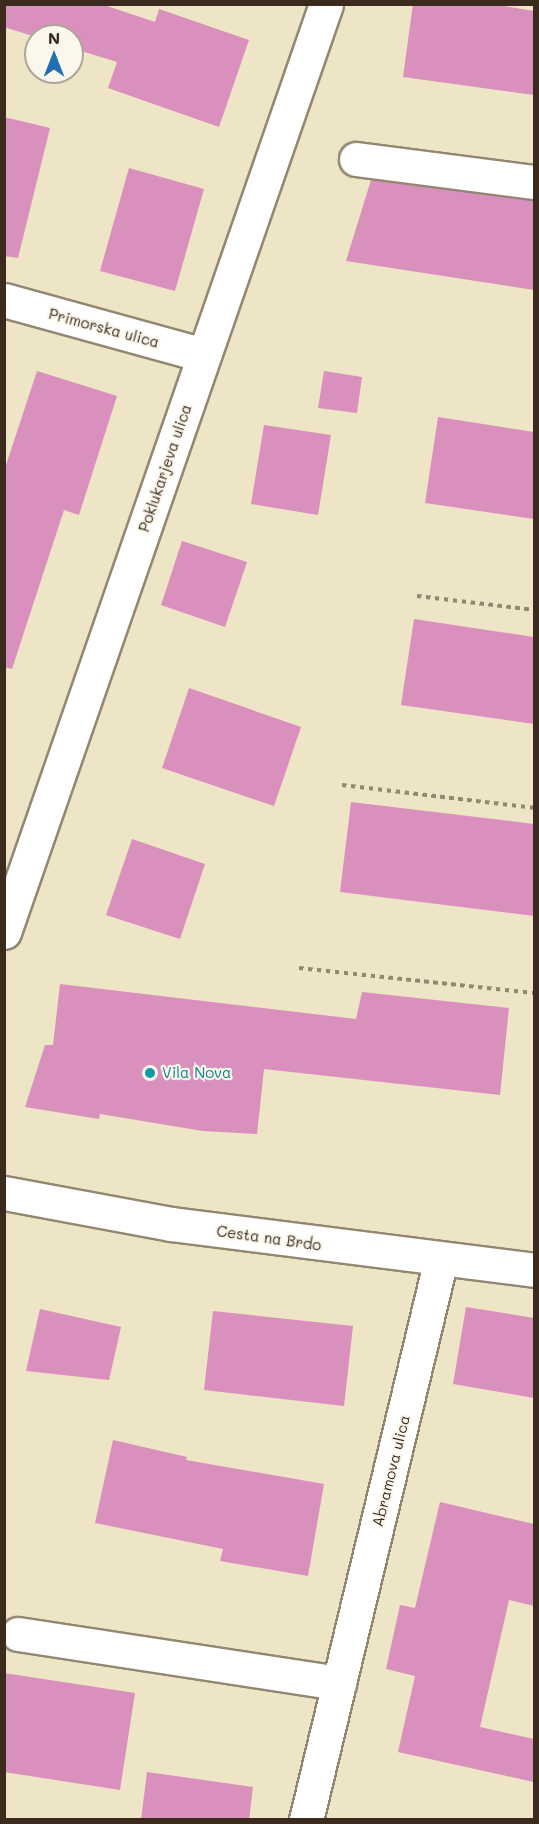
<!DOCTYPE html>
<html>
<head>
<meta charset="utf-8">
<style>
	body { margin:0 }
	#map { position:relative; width:539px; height:1824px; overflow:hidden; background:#eee4c6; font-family:Mali,sans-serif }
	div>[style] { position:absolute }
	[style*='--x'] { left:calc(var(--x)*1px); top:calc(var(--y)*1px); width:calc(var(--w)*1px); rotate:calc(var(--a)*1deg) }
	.building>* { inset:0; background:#da90bc }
	.path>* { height:4px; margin-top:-2px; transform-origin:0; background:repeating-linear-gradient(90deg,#948772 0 4.5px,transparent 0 9px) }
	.roads { filter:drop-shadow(2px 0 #948772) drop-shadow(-2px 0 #948772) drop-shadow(0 2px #948772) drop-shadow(0 -2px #948772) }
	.street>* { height:33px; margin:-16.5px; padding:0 16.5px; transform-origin:16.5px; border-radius:16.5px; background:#fff }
	.secondary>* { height:33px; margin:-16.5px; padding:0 16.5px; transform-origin:16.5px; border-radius:16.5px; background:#fff }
	.dots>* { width:16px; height:16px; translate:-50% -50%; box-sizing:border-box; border:3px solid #fbf7ec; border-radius:50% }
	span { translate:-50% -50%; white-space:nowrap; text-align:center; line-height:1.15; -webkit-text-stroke:4.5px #fbf7ec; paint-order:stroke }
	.street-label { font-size:15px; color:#3b2a1e }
	.culture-label { font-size:15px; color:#0d838f }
	.left { translate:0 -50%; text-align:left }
	.frame { position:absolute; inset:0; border:6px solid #3b2a1e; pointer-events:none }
	.north { position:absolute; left:24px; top:24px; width:60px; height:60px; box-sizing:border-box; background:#fbf7ec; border:2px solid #aea59a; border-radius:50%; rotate:0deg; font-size:16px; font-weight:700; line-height:24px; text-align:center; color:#3b2a1e }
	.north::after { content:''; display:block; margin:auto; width:21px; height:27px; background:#1f6fb2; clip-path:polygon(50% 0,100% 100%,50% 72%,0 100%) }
</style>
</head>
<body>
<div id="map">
	<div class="building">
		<div style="clip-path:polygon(4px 4px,101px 4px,155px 22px,159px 9px,249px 40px,219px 127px,108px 88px,117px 62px,72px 48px,72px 36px,36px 37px,4px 27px)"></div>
		<div style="clip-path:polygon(413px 4px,491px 4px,534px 11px,534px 95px,403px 77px)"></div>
		<div style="clip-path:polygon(4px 117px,50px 128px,18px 258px,4px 256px)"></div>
		<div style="clip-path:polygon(129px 168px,204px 189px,175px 291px,100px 271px)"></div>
		<div style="clip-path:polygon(371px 180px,534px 200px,534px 290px,346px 261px)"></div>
		<div style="clip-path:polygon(37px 371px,117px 396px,79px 515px,64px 510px,12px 669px,4px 667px,4px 471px)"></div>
		<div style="clip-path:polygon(324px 371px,362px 377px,357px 413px,318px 408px)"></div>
		<div style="clip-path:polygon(438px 417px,534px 432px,534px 519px,425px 503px)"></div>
		<div style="clip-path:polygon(264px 425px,331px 435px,318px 515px,251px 504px)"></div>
		<div style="clip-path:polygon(182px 541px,247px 562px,225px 627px,161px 605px)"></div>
		<div style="clip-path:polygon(414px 619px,534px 637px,534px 724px,401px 705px)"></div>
		<div style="clip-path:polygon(189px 688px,301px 727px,274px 806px,162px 768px)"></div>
		<div style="clip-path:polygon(351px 802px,534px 824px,534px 916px,340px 892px)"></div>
		<div style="clip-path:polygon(132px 839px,205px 864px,180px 939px,106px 915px)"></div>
		<div style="clip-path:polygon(60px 984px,356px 1019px,362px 992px,509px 1008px,500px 1095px,264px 1069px,257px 1134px,203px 1131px,100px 1114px,99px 1119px,25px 1107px,45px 1045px,53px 1045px)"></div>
		<div style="clip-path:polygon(466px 1307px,534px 1318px,534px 1398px,453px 1384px)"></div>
		<div style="clip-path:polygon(40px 1309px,121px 1327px,109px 1380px,26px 1371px)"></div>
		<div style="clip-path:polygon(213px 1311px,353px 1326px,344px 1406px,204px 1390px)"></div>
		<div style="clip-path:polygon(113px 1440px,187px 1457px,186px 1460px,324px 1484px,308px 1576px,220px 1561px,223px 1549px,95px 1523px)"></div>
		<div style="clip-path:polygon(440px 1502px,534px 1524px,534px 1606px,509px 1600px,480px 1727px,534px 1739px,534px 1782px,398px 1752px,415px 1676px,386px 1669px,400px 1605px,415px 1608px)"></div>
		<div style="clip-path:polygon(4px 1673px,135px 1693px,120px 1790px,4px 1772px)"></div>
		<div style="clip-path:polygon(147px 1772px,253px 1787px,249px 1820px,141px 1820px)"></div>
	</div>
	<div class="path">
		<div style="--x:417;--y:596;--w:118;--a:6.8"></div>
		<div style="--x:342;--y:785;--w:193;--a:6.8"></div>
		<div style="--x:299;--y:968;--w:236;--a:6.1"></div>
	</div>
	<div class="roads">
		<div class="street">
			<div style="--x:356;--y:159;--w:179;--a:7.4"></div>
			<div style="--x:4;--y:300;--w:207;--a:15.4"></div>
			<div style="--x:4;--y:932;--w:982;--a:-70.86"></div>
			<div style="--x:18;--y:1634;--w:325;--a:8.7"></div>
			<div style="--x:306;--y:1820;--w:577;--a:-76.47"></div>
		</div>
		<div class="secondary">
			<div style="--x:4;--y:1193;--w:170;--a:10.5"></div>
			<div style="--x:171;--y:1224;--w:366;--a:7.2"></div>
		</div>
	</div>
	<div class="dots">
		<div style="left:150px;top:1073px;background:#0f9aa8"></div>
	</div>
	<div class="street-label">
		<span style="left:104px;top:328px;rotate:15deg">Primorska ulica</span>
		<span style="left:165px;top:468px;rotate:-71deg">Poklukarjeva ulica</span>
		<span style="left:269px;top:1238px;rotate:8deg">Cesta na Brdo</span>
		<span style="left:391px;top:1471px;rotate:-76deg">Abramova ulica</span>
	</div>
	<div class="culture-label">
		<span class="left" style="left:162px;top:1073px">Vila Nova</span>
	</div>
	<div class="frame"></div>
	<div class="north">N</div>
</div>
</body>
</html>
